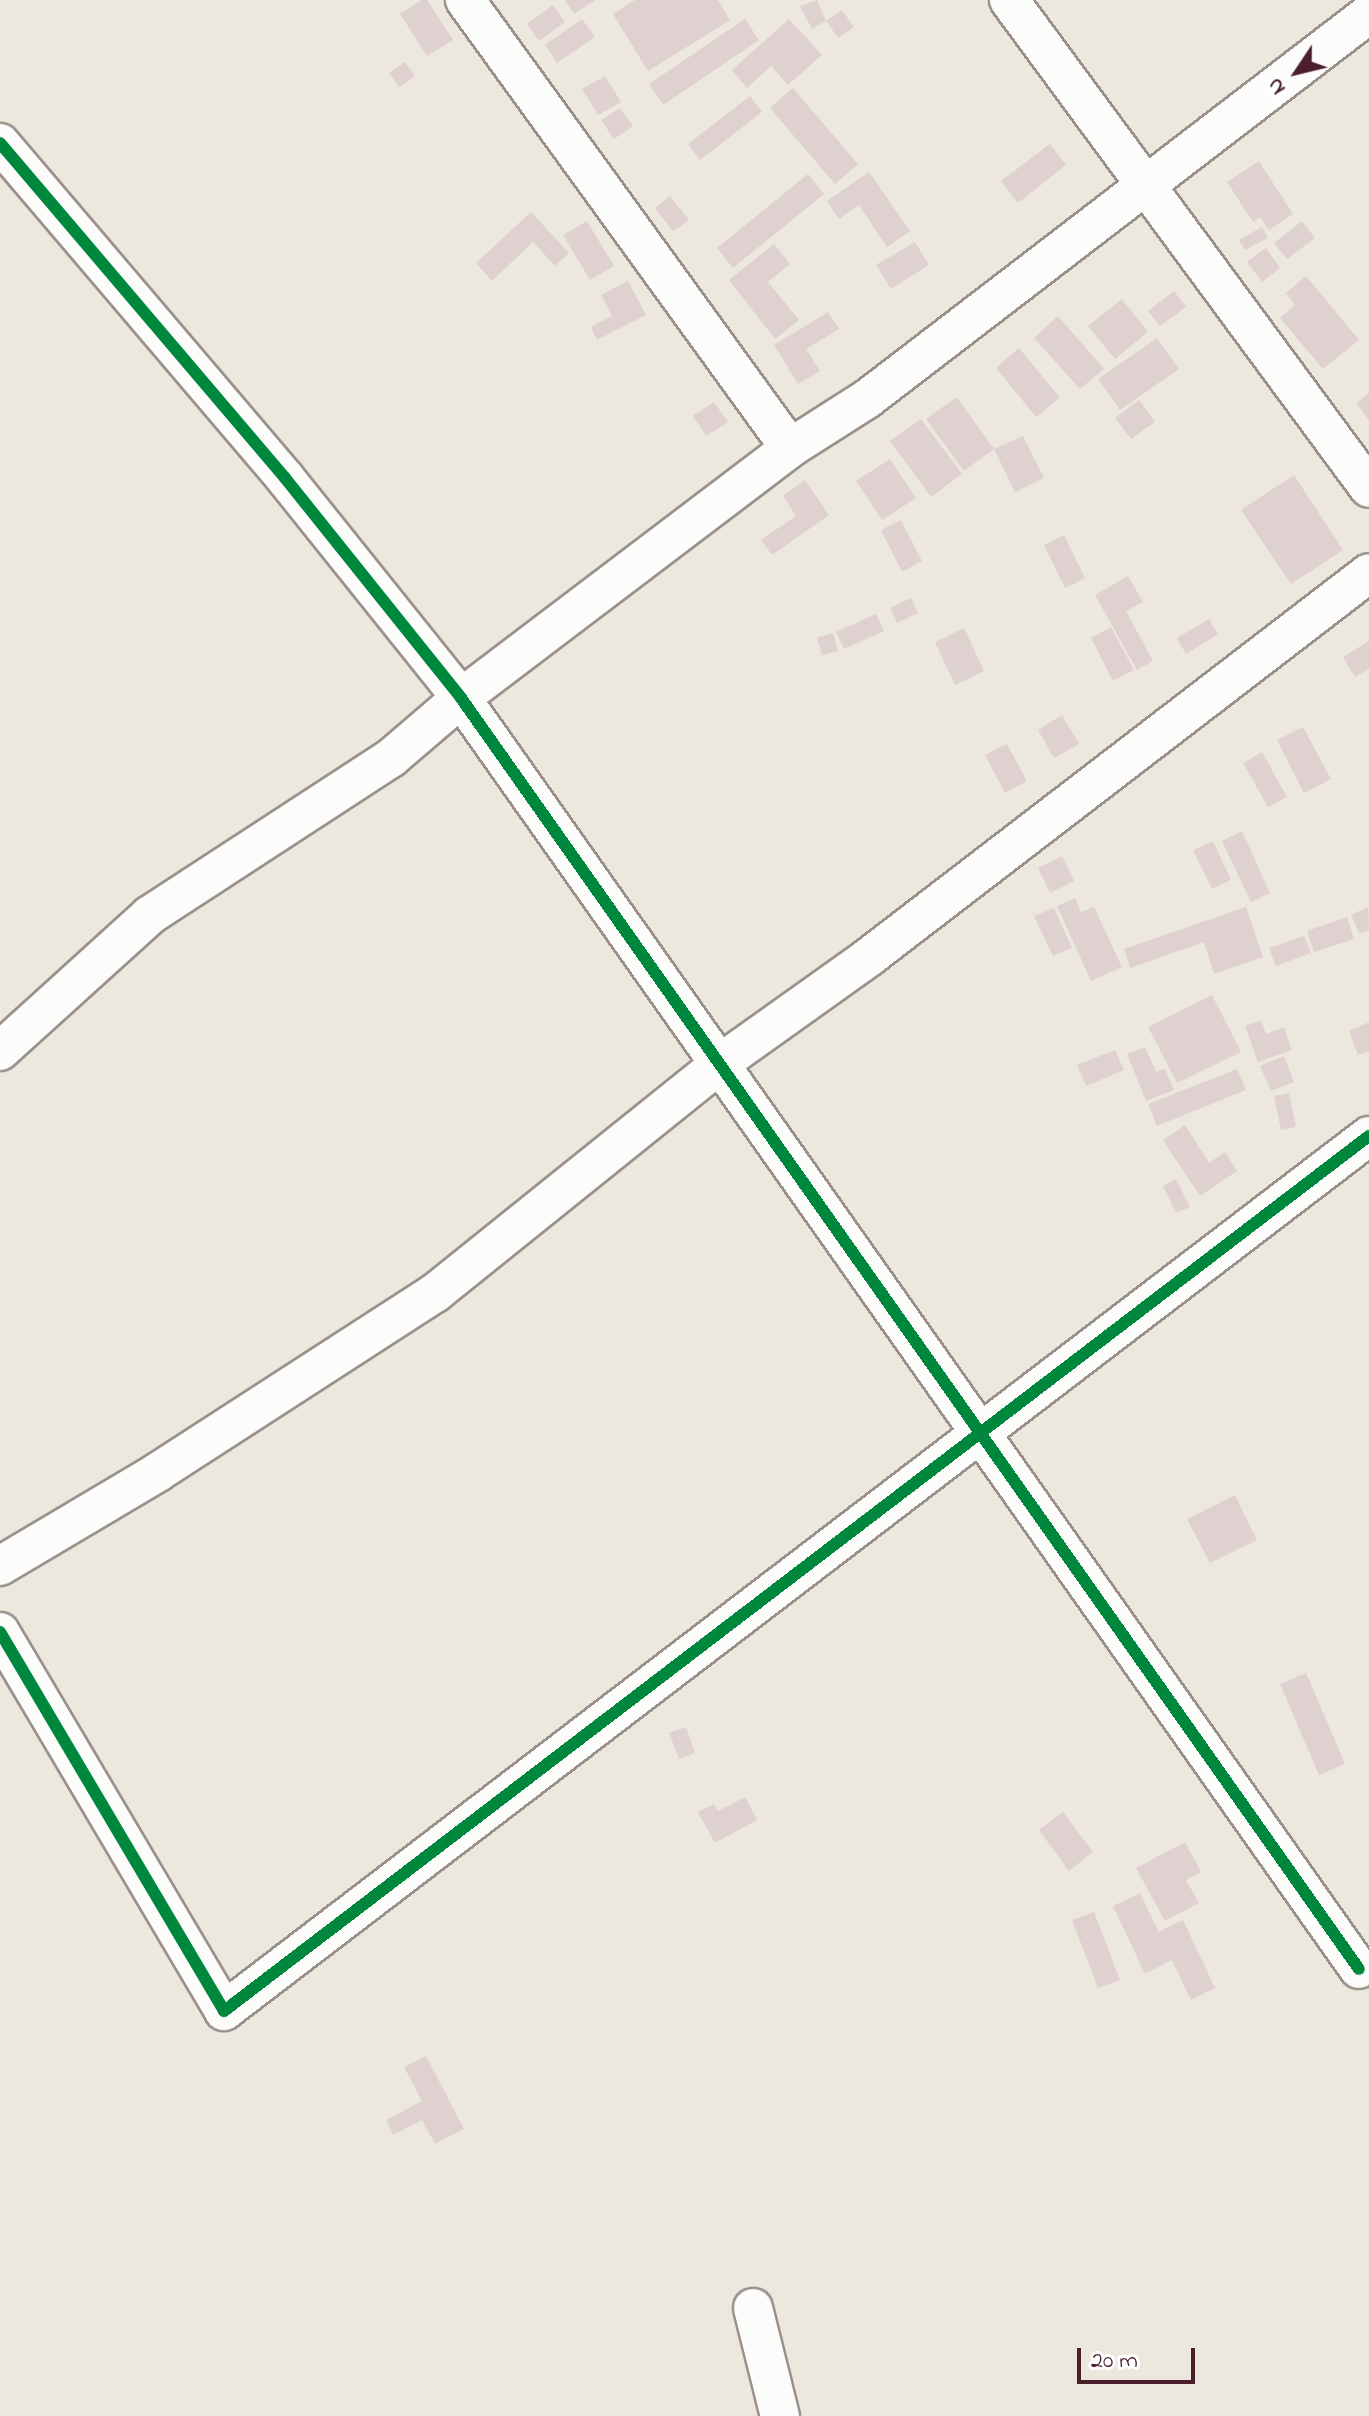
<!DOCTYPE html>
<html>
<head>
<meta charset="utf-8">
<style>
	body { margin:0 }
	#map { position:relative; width:1369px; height:2416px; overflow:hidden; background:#ede8dd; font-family:"Indie Flower",sans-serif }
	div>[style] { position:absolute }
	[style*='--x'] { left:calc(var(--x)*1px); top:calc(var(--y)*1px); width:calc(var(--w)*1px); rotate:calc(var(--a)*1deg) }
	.building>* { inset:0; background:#ded1cf }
	.roads { filter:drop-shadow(2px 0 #9a918d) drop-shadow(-2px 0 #9a918d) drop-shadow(0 2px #9a918d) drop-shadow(0 -2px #9a918d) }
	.minor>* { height:38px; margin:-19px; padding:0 19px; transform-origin:19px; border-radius:19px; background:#fcfcfa }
	.cycleway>* { height:12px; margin:-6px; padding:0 6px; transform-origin:6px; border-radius:6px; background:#00873e }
	span { translate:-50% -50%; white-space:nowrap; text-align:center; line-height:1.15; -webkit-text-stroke:8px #fff; paint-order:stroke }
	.north { position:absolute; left:1257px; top:32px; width:80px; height:80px; -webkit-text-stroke:6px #fff; paint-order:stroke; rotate:235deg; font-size:22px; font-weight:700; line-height:32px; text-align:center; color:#4a1f2b }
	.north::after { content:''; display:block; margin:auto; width:28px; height:36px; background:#4a1f2b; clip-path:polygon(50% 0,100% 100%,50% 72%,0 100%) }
	.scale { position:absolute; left:1077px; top:2348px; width:118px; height:36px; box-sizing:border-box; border:4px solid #4a1f2b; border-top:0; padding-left:10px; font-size:24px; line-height:28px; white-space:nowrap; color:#4a1f2b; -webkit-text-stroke:6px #fff; paint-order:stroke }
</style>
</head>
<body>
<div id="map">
	<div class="building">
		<div style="clip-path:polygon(422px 0,427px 0,453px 40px,427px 56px,400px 14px)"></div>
		<div style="clip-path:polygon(565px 0,595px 0,574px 14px)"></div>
		<div style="clip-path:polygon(635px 0,718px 0,730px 20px,648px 71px,613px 14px)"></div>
		<div style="clip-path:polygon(817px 0,826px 21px,842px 10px,854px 27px,838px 38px,826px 21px,812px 29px,800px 6px)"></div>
		<div style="clip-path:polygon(553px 5px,565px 22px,539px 41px,527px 24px)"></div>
		<div style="clip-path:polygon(582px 19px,595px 37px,557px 63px,545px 45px)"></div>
		<div style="clip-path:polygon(745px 19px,759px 40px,663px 105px,649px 84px)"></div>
		<div style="clip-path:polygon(789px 19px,822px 55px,788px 85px,771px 66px,747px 88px,732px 70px)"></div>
		<div style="clip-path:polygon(405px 62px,415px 76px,399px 87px,389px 73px)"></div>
		<div style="clip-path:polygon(605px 76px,621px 102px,598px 115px,582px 89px)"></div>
		<div style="clip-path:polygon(793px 88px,858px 164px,835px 184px,770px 108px)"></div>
		<div style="clip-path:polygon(750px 96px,762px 112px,700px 160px,688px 144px)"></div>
		<div style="clip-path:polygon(620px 108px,633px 126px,614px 139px,601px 120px)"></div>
		<div style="clip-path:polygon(1050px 144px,1066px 165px,1018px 203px,1001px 181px)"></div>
		<div style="clip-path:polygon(1259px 161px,1293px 214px,1269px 230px,1260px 217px,1253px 222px,1227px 182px)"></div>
		<div style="clip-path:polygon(869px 172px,910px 231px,887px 247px,859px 205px,839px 219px,827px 201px)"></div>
		<div style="clip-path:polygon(808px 174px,824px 194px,733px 268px,717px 248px)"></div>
		<div style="clip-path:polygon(670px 196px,689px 220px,673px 231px,655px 208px)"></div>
		<div style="clip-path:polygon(531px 212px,569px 253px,555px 266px,533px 242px,492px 281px,476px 263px)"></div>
		<div style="clip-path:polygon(587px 221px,614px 266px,590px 280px,563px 235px)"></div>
		<div style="clip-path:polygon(1302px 221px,1315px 238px,1287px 259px,1274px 243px)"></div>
		<div style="clip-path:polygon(1262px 227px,1268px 238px,1245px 250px,1239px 240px)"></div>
		<div style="clip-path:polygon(915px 242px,929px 265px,891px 289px,876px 265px)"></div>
		<div style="clip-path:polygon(774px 244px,790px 264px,768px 282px,799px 320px,775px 339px,729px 280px)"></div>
		<div style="clip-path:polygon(1266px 248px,1280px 268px,1262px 282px,1247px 262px)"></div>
		<div style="clip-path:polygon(1306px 276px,1359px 340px,1323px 369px,1280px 318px,1295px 305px,1286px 293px)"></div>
		<div style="clip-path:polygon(628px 281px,646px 315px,597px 340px,591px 327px,612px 316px,601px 295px)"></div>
		<div style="clip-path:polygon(1174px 291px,1186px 307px,1160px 326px,1148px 311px)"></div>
		<div style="clip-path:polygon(1122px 299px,1148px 332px,1115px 359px,1088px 326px)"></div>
		<div style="clip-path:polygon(828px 312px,839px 329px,806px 349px,820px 371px,798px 384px,774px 345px)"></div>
		<div style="clip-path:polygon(1058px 316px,1104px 369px,1080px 389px,1034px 338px)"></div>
		<div style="clip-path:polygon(1157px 338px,1179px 369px,1120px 410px,1098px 379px)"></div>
		<div style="clip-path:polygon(1019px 348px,1060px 398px,1036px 417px,996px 368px)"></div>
		<div style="clip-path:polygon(1369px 393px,1369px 420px,1356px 403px)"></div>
		<div style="clip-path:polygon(957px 397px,994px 449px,1023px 436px,1044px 478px,1015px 492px,994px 449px,964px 471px,926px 419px)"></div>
		<div style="clip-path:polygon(1139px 400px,1155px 422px,1131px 439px,1115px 418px)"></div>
		<div style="clip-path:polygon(714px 402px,728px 422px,706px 436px,693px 416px)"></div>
		<div style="clip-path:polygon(921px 419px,962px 474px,931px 497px,890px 441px)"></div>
		<div style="clip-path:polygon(890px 459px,916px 498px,882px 520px,856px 481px)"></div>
		<div style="clip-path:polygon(1294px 475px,1343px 550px,1291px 584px,1241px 510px)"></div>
		<div style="clip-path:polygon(805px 480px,829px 515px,772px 555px,761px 540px,796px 516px,783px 496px)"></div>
		<div style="clip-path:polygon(901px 520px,922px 561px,902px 572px,881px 530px)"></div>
		<div style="clip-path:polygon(1064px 535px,1085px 578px,1065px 588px,1044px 545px)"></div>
		<div style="clip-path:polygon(1128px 576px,1143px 602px,1126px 611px,1153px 661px,1137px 670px,1095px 595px)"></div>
		<div style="clip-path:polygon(911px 598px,918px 613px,897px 623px,890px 608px)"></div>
		<div style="clip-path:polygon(876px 614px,884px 631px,844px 649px,836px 632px)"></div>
		<div style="clip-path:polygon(1209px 619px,1218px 634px,1186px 654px,1177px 638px)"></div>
		<div style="clip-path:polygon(1111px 627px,1134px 670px,1113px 681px,1091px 638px)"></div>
		<div style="clip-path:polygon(964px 628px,984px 671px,955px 685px,935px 642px)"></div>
		<div style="clip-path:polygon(833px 633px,838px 651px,822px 655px,817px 638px)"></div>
		<div style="clip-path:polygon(1369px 641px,1369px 669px,1355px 677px,1343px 657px)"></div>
		<div style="clip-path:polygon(1062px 715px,1079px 744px,1054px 758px,1038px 730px)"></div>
		<div style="clip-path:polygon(1303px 727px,1331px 779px,1304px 793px,1277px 740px)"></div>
		<div style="clip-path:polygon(1007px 744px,1027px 781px,1005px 793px,985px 755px)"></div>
		<div style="clip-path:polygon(1262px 752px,1287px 797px,1268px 807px,1243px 763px)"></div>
		<div style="clip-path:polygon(1242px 831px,1270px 893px,1251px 902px,1222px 841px)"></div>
		<div style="clip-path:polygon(1213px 841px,1231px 880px,1212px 889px,1193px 850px)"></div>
		<div style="clip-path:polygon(1062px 856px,1074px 881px,1050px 893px,1038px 868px)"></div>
		<div style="clip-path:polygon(1075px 898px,1081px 912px,1094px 907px,1122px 967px,1091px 981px,1057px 906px)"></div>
		<div style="clip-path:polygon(1246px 907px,1263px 957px,1214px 974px,1204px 942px,1130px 968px,1124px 949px)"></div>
		<div style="clip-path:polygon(1368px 907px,1369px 930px,1360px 934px,1351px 915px)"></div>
		<div style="clip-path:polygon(1054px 908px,1072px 948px,1053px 956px,1034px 916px)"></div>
		<div style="clip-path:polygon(1347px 917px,1354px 939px,1314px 952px,1307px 931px)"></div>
		<div style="clip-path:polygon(1304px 936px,1311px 953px,1276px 966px,1269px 948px)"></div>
		<div style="clip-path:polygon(1212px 995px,1241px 1052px,1177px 1083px,1148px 1027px)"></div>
		<div style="clip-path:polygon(1261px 1021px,1266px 1034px,1284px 1027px,1292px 1050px,1258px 1062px,1245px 1026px)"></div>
		<div style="clip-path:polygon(1369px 1022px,1369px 1051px,1358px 1055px,1349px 1031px)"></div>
		<div style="clip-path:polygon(1145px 1047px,1156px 1072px,1165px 1069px,1174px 1090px,1146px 1101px,1127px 1054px)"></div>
		<div style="clip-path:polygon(1115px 1050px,1124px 1070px,1086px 1086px,1077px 1065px)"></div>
		<div style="clip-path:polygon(1284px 1056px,1294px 1082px,1271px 1091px,1260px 1066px)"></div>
		<div style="clip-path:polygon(1237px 1069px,1246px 1090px,1157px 1126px,1148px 1104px)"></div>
		<div style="clip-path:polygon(1289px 1093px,1296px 1127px,1281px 1130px,1274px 1096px)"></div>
		<div style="clip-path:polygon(1185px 1125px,1209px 1163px,1225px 1152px,1237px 1171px,1200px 1196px,1163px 1140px)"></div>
		<div style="clip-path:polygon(1176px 1179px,1190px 1207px,1176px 1213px,1163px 1186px)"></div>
		<div style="clip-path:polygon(1235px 1495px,1257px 1540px,1210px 1563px,1187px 1519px)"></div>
		<div style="clip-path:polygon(1306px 1673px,1345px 1764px,1319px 1775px,1280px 1684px)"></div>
		<div style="clip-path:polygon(686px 1727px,695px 1753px,679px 1759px,669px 1733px)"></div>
		<div style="clip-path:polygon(745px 1797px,757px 1820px,715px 1843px,698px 1812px,714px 1804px,718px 1811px)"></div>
		<div style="clip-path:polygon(1063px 1812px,1093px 1852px,1069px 1871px,1039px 1830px)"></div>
		<div style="clip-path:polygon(1185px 1842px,1201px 1872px,1186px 1880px,1199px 1903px,1165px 1921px,1136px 1868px)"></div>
		<div style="clip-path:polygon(1140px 1893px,1159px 1932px,1183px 1920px,1215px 1988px,1191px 2000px,1172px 1960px,1145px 1974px,1113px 1906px)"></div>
		<div style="clip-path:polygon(1094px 1912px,1120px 1980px,1098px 1988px,1072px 1920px)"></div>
		<div style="clip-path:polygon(426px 2056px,464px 2129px,435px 2144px,422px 2120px,393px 2135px,386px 2120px,422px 2101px,404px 2067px)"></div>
	</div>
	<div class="roads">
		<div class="minor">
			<div style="--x:465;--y:0;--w:553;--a:54.04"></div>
			<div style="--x:1009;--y:0;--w:606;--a:53.58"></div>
			<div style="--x:0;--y:143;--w:440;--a:49.6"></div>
			<div style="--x:285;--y:478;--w:282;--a:51.3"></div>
			<div style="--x:461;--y:698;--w:1556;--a:54.76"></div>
			<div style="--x:0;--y:1051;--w:202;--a:-42.2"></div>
			<div style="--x:150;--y:915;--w:288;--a:-33.1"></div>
			<div style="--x:391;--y:758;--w:92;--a:-40.6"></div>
			<div style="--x:461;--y:698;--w:413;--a:-37.2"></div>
			<div style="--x:790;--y:448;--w:91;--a:-32.5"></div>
			<div style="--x:867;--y:399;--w:633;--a:-37.49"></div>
			<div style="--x:0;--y:1566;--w:184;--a:-30.7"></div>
			<div style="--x:158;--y:1472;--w:330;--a:-32.9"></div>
			<div style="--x:435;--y:1293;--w:368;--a:-38.8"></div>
			<div style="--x:722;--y:1062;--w:181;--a:-35.5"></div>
			<div style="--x:869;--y:957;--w:630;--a:-37.52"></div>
			<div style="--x:0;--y:1632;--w:440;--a:59.4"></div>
			<div style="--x:224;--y:2011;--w:1441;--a:-37.39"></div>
			<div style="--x:753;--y:2308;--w:111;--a:76"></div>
		</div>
	</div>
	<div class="cycleway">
		<div style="--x:0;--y:143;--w:440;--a:49.6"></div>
		<div style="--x:285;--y:478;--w:282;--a:51.3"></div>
		<div style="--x:461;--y:698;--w:1556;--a:54.76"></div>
		<div style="--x:0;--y:1632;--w:440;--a:59.4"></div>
		<div style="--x:224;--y:2011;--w:1441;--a:-37.39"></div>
	</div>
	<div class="north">N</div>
	<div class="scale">20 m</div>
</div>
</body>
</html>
